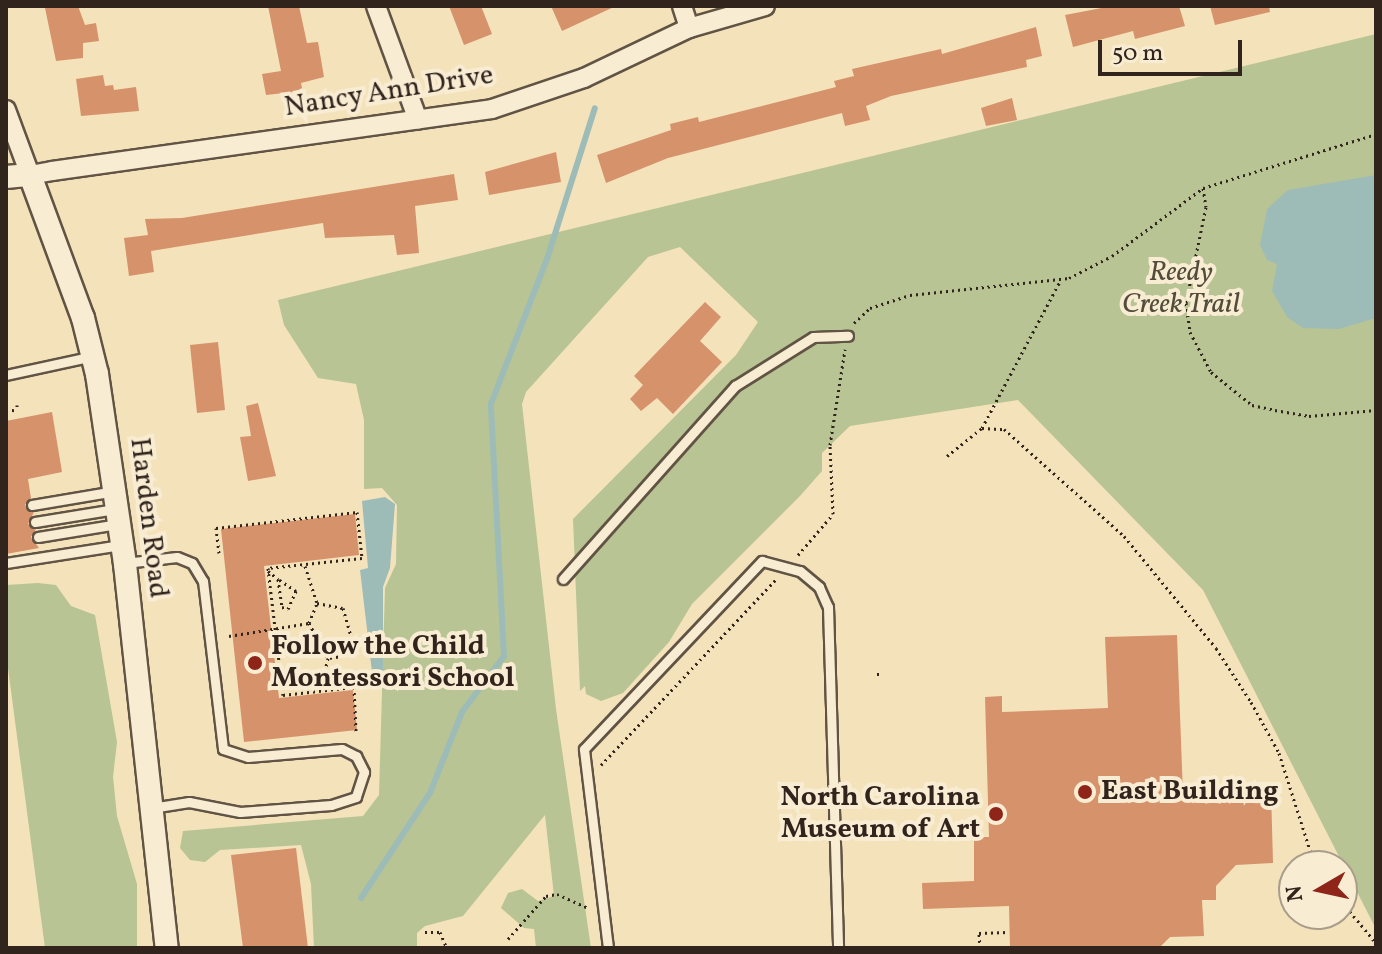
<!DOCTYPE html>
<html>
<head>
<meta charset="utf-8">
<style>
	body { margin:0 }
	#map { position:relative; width:1382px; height:954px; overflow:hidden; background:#f4e2bb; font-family:Vollkorn,serif }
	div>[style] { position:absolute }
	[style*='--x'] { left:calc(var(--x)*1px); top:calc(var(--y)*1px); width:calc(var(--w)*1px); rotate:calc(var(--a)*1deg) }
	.green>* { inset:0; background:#b8c493 }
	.water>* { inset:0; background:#9ebcb7 }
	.stream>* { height:6px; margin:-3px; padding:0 3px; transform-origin:3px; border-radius:3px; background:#9ebcb7 }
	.building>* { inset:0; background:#d6926b }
	.path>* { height:3px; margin-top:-1.5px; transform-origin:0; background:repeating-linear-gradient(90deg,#30241d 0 2px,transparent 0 6px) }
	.roads { filter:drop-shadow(2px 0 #615444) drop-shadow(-2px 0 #615444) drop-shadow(0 2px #615444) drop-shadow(0 -2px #615444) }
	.service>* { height:9px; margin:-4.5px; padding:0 4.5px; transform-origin:4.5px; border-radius:4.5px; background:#f8ecd3 }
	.minor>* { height:18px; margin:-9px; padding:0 9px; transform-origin:9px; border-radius:9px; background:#f8ecd3 }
	.tertiary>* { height:22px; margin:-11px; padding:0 11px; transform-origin:11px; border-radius:11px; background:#f8ecd3 }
	.dots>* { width:22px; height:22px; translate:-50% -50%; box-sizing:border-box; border:4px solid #f8ecd3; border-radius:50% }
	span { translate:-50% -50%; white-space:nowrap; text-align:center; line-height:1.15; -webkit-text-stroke:8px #f8ecd3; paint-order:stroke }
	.street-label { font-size:28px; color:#30241d }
	.park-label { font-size:28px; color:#524c3a; font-style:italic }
	.poi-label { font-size:28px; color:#30241d; font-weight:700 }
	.left { translate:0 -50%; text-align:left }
	.right { translate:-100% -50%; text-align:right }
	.frame { position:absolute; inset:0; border:8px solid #30241d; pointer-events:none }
	.north { position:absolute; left:1278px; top:850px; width:80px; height:80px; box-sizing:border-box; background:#f8ecd3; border:2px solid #a89c8a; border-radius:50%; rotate:261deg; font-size:22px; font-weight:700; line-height:32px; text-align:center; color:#30241d }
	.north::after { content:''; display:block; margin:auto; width:28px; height:36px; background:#8f2418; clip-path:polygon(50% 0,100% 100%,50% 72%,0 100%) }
	.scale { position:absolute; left:1098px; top:40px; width:144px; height:36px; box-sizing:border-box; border:4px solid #30241d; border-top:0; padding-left:10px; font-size:24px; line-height:28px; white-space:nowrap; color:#30241d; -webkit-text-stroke:6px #f8ecd3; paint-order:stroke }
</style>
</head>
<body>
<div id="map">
	<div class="green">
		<div style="clip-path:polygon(1376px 34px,1376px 929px,1203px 590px,1018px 400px,850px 426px,822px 453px,822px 471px,800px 496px,692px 604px,669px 642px,623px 693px,601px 701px,586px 694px,585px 686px,580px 691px,573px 519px,736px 355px,758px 322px,680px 247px,648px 257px,526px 392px,522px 404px,556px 709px,591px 948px,536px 948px,534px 929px,524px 928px,501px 908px,508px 893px,522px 889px,538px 901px,554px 896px,545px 815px,463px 916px,425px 926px,417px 933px,417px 948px,314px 948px,311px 884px,301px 845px,220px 850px,205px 862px,190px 860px,180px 848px,183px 831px,363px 816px,379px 795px,385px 588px,396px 564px,397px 505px,382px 488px,364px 489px,364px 420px,356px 384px,318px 378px,284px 325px,278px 300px)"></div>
		<div style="clip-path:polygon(38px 583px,56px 585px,71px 606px,95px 615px,117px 742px,113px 777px,117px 816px,137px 884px,137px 948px,45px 948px,6px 653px,6px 585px)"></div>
	</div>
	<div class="water">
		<div style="clip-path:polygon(1376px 175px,1376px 318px,1339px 329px,1303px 328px,1287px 317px,1272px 291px,1277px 264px,1267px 260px,1260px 245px,1267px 209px,1288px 190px)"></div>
		<div style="clip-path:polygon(385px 497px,395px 504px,390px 568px,383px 587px,383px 683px,372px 672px,360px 570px,368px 568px,362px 501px)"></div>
	</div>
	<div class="stream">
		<div style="--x:361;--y:898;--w:126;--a:-56.7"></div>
		<div style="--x:430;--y:793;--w:87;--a:-68.4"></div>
		<div style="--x:462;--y:712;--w:70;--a:-53.1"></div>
		<div style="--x:504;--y:656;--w:252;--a:-93"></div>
		<div style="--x:491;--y:404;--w:155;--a:-68.9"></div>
		<div style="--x:547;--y:259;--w:158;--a:-72.4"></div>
	</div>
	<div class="building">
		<div style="clip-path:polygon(78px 6px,85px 25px,96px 23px,99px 41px,83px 43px,83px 58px,56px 61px,45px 8px)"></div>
		<div style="clip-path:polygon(268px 6px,299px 6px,307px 43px,318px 42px,324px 77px,301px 83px,302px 88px,294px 92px,266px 95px,262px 74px,281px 71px)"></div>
		<div style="clip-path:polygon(449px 6px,481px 6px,492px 34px,464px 45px)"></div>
		<div style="clip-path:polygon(551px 6px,616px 6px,562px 31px)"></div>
		<div style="clip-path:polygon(1112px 6px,1179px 6px,1185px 26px,1135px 39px,1133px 31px,1073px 47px,1065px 15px)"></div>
		<div style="clip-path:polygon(1210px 6px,1269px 6px,1270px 12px,1215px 25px)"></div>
		<div style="clip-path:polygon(1036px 27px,1042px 56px,1026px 60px,1027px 67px,891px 96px,866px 106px,870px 120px,845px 126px,842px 113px,668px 158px,606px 183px,597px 155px,671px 130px,670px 124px,698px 117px,699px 122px,836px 87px,834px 81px,854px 76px,852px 69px,941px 49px,942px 54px)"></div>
		<div style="clip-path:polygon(103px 75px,105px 86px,113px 85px,114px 90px,136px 87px,139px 111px,81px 116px,76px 79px)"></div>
		<div style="clip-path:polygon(1012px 98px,1017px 120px,986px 126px,981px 108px)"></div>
		<div style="clip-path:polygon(556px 152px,561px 182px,489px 195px,485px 172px)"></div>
		<div style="clip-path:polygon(454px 174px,458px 200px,415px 206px,419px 253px,397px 255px,394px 235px,325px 238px,323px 223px,151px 251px,154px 272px,129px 276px,124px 238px,148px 235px,145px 219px,182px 218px)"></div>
		<div style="clip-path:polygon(705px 302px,721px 317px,700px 341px,722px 362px,673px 414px,657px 398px,641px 411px,630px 399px,643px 385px,634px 376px)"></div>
		<div style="clip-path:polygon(218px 342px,225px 410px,197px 413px,190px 345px)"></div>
		<div style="clip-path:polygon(258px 403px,276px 476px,248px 481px,240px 437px,251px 436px,246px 406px)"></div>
		<div style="clip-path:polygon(52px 412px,62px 472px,28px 479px,31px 498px,25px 505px,34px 512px,28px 524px,36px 529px,31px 537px,39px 548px,6px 554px,6px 421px)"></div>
		<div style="clip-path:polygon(355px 514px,359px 555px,264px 566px,279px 698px,353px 690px,357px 730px,244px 742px,221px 529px)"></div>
		<div style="clip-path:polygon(1177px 635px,1183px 794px,1271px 791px,1273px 863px,1236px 865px,1216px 886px,1216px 900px,1202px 900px,1204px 936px,1170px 937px,1159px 948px,1010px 948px,1009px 906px,923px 909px,922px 883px,974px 881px,974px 837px,989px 837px,985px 697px,1002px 696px,1002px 712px,1108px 708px,1105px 637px)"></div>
		<div style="clip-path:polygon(296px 848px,308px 948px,243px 948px,231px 855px)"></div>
	</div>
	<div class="path">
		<div style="--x:1203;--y:188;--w:19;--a:81"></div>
		<div style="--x:1206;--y:207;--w:98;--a:101.8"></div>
		<div style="--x:1186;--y:303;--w:29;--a:82"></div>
		<div style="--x:1190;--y:332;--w:45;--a:62.3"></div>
		<div style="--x:1211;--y:372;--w:53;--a:38.8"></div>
		<div style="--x:1252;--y:405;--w:24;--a:12"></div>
		<div style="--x:1275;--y:410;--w:35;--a:10"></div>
		<div style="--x:1309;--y:416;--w:67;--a:-5.1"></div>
		<div style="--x:854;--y:323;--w:22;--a:-43"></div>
		<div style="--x:870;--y:308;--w:42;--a:-18"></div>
		<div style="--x:910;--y:295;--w:160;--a:-6.1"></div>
		<div style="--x:1069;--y:278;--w:48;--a:-27.1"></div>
		<div style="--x:1112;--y:256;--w:114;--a:-36.8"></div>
		<div style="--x:1203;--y:188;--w:181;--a:-17.3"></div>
		<div style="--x:17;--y:405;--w:3;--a:90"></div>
		<div style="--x:6;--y:409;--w:12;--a:9"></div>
		<div style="--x:982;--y:428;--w:166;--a:-62"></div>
		<div style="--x:947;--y:456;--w:45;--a:-38.7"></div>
		<div style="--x:982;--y:428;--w:22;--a:3"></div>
		<div style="--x:1004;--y:429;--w:161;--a:41.7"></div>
		<div style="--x:1124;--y:536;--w:145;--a:50.6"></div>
		<div style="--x:1216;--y:648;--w:64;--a:57.1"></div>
		<div style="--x:1251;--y:702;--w:58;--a:61.2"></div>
		<div style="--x:1279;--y:753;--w:119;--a:72.3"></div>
		<div style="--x:219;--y:553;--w:25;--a:-97"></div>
		<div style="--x:216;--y:528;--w:142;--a:-6.5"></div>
		<div style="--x:357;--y:512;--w:46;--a:83.8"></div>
		<div style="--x:362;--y:558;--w:95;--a:173.9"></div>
		<div style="--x:268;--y:568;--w:128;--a:83.3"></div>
		<div style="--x:283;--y:695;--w:71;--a:-6.4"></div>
		<div style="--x:354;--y:687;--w:44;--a:87.4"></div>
		<div style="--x:798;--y:555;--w:54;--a:-49.5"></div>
		<div style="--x:833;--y:514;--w:69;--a:-92.5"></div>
		<div style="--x:830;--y:445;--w:97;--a:-81.1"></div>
		<div style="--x:305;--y:566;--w:39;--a:72"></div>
		<div style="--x:268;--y:571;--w:13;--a:39"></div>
		<div style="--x:278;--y:579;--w:28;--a:82"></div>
		<div style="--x:282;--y:607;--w:6;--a:18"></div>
		<div style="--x:288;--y:609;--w:20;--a:-66"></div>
		<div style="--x:296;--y:591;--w:22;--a:-146"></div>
		<div style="--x:309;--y:623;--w:22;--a:-68"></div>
		<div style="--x:317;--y:603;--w:26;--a:11"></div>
		<div style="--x:343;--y:608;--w:48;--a:74.2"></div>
		<div style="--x:356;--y:654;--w:28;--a:172"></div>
		<div style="--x:229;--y:636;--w:81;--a:-9.2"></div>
		<div style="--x:309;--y:623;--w:40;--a:62"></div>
		<div style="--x:328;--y:658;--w:33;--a:104"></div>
		<div style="--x:877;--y:674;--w:4;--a:0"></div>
		<div style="--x:601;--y:765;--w:257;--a:-46.7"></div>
		<div style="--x:1342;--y:902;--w:53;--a:50.3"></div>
		<div style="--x:425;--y:932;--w:15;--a:0"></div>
		<div style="--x:440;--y:932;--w:15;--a:67"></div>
		<div style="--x:508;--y:939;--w:57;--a:-48.5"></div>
		<div style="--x:546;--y:896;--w:11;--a:-10"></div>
		<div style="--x:557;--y:894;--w:34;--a:24"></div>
		<div style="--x:980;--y:948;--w:15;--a:-94"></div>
		<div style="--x:979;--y:933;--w:29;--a:-2"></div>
	</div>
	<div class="roads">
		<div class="service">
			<div style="--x:6;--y:375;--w:89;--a:-12.3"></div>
			<div style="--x:32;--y:505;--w:84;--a:-9.6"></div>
			<div style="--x:35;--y:522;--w:81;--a:-9.2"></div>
			<div style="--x:38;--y:537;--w:80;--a:-9.3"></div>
			<div style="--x:6;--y:563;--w:116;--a:-8.9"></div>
			<div style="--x:125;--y:563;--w:52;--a:-6.6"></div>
			<div style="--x:177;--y:557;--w:16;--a:22"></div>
			<div style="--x:192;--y:563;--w:21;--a:59"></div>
			<div style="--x:203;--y:581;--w:169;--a:83.2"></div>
			<div style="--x:223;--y:749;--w:26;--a:18"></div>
			<div style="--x:248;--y:757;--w:94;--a:-4.9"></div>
			<div style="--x:342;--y:749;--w:16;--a:27"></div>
			<div style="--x:356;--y:756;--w:18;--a:63"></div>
			<div style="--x:364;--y:772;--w:26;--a:108"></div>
			<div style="--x:356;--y:797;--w:26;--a:162"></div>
			<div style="--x:331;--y:805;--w:91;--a:175.6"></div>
			<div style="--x:240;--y:812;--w:52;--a:-168.9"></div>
			<div style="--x:189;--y:802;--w:38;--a:171"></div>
			<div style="--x:563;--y:579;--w:259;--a:-48.3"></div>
			<div style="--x:735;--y:386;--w:92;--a:-32.1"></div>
			<div style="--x:813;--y:337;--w:35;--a:-2"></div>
			<div style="--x:608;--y:948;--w:200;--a:-96.9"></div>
			<div style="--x:584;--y:749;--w:259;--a:-46.6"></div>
			<div style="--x:762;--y:561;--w:39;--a:15"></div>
			<div style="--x:800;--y:571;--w:25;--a:40"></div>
			<div style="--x:819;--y:587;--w:22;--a:66"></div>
			<div style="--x:828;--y:607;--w:341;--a:88.3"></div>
		</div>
		<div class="minor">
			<div style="--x:376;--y:6;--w:121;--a:69.8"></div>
			<div style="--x:682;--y:6;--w:23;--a:72"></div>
			<div style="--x:6;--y:110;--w:69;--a:69.7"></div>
			<div style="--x:30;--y:175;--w:22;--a:-10"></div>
			<div style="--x:52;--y:171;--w:444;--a:-8"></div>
			<div style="--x:492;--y:109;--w:97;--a:-18.6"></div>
			<div style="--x:584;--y:78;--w:116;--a:-25.5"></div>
			<div style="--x:689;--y:28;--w:79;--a:-16.1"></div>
		</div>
		<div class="tertiary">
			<div style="--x:6;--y:177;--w:24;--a:-5"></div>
			<div style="--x:30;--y:175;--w:153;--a:69.7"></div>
			<div style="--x:83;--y:318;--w:58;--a:76"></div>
			<div style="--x:97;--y:374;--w:192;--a:81.6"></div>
			<div style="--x:125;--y:564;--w:386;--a:83.8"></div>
		</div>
	</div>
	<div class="dots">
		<div style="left:255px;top:663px;background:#8f2418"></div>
		<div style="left:1085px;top:792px;background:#8f2418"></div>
		<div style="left:996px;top:814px;background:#8f2418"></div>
	</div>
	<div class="street-label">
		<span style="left:389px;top:92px;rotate:-9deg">Nancy Ann Drive</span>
		<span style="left:148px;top:518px;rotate:83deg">Harden Road</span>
	</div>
	<div class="park-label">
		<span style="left:1181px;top:289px">Reedy<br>Creek Trail</span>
	</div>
	<div class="poi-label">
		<span class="left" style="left:271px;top:663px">Follow the Child<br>Montessori School</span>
		<span class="left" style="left:1101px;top:792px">East Building</span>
		<span class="right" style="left:980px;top:814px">North Carolina<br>Museum of Art</span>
	</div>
	<div class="frame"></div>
	<div class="north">N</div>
	<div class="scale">50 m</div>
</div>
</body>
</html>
